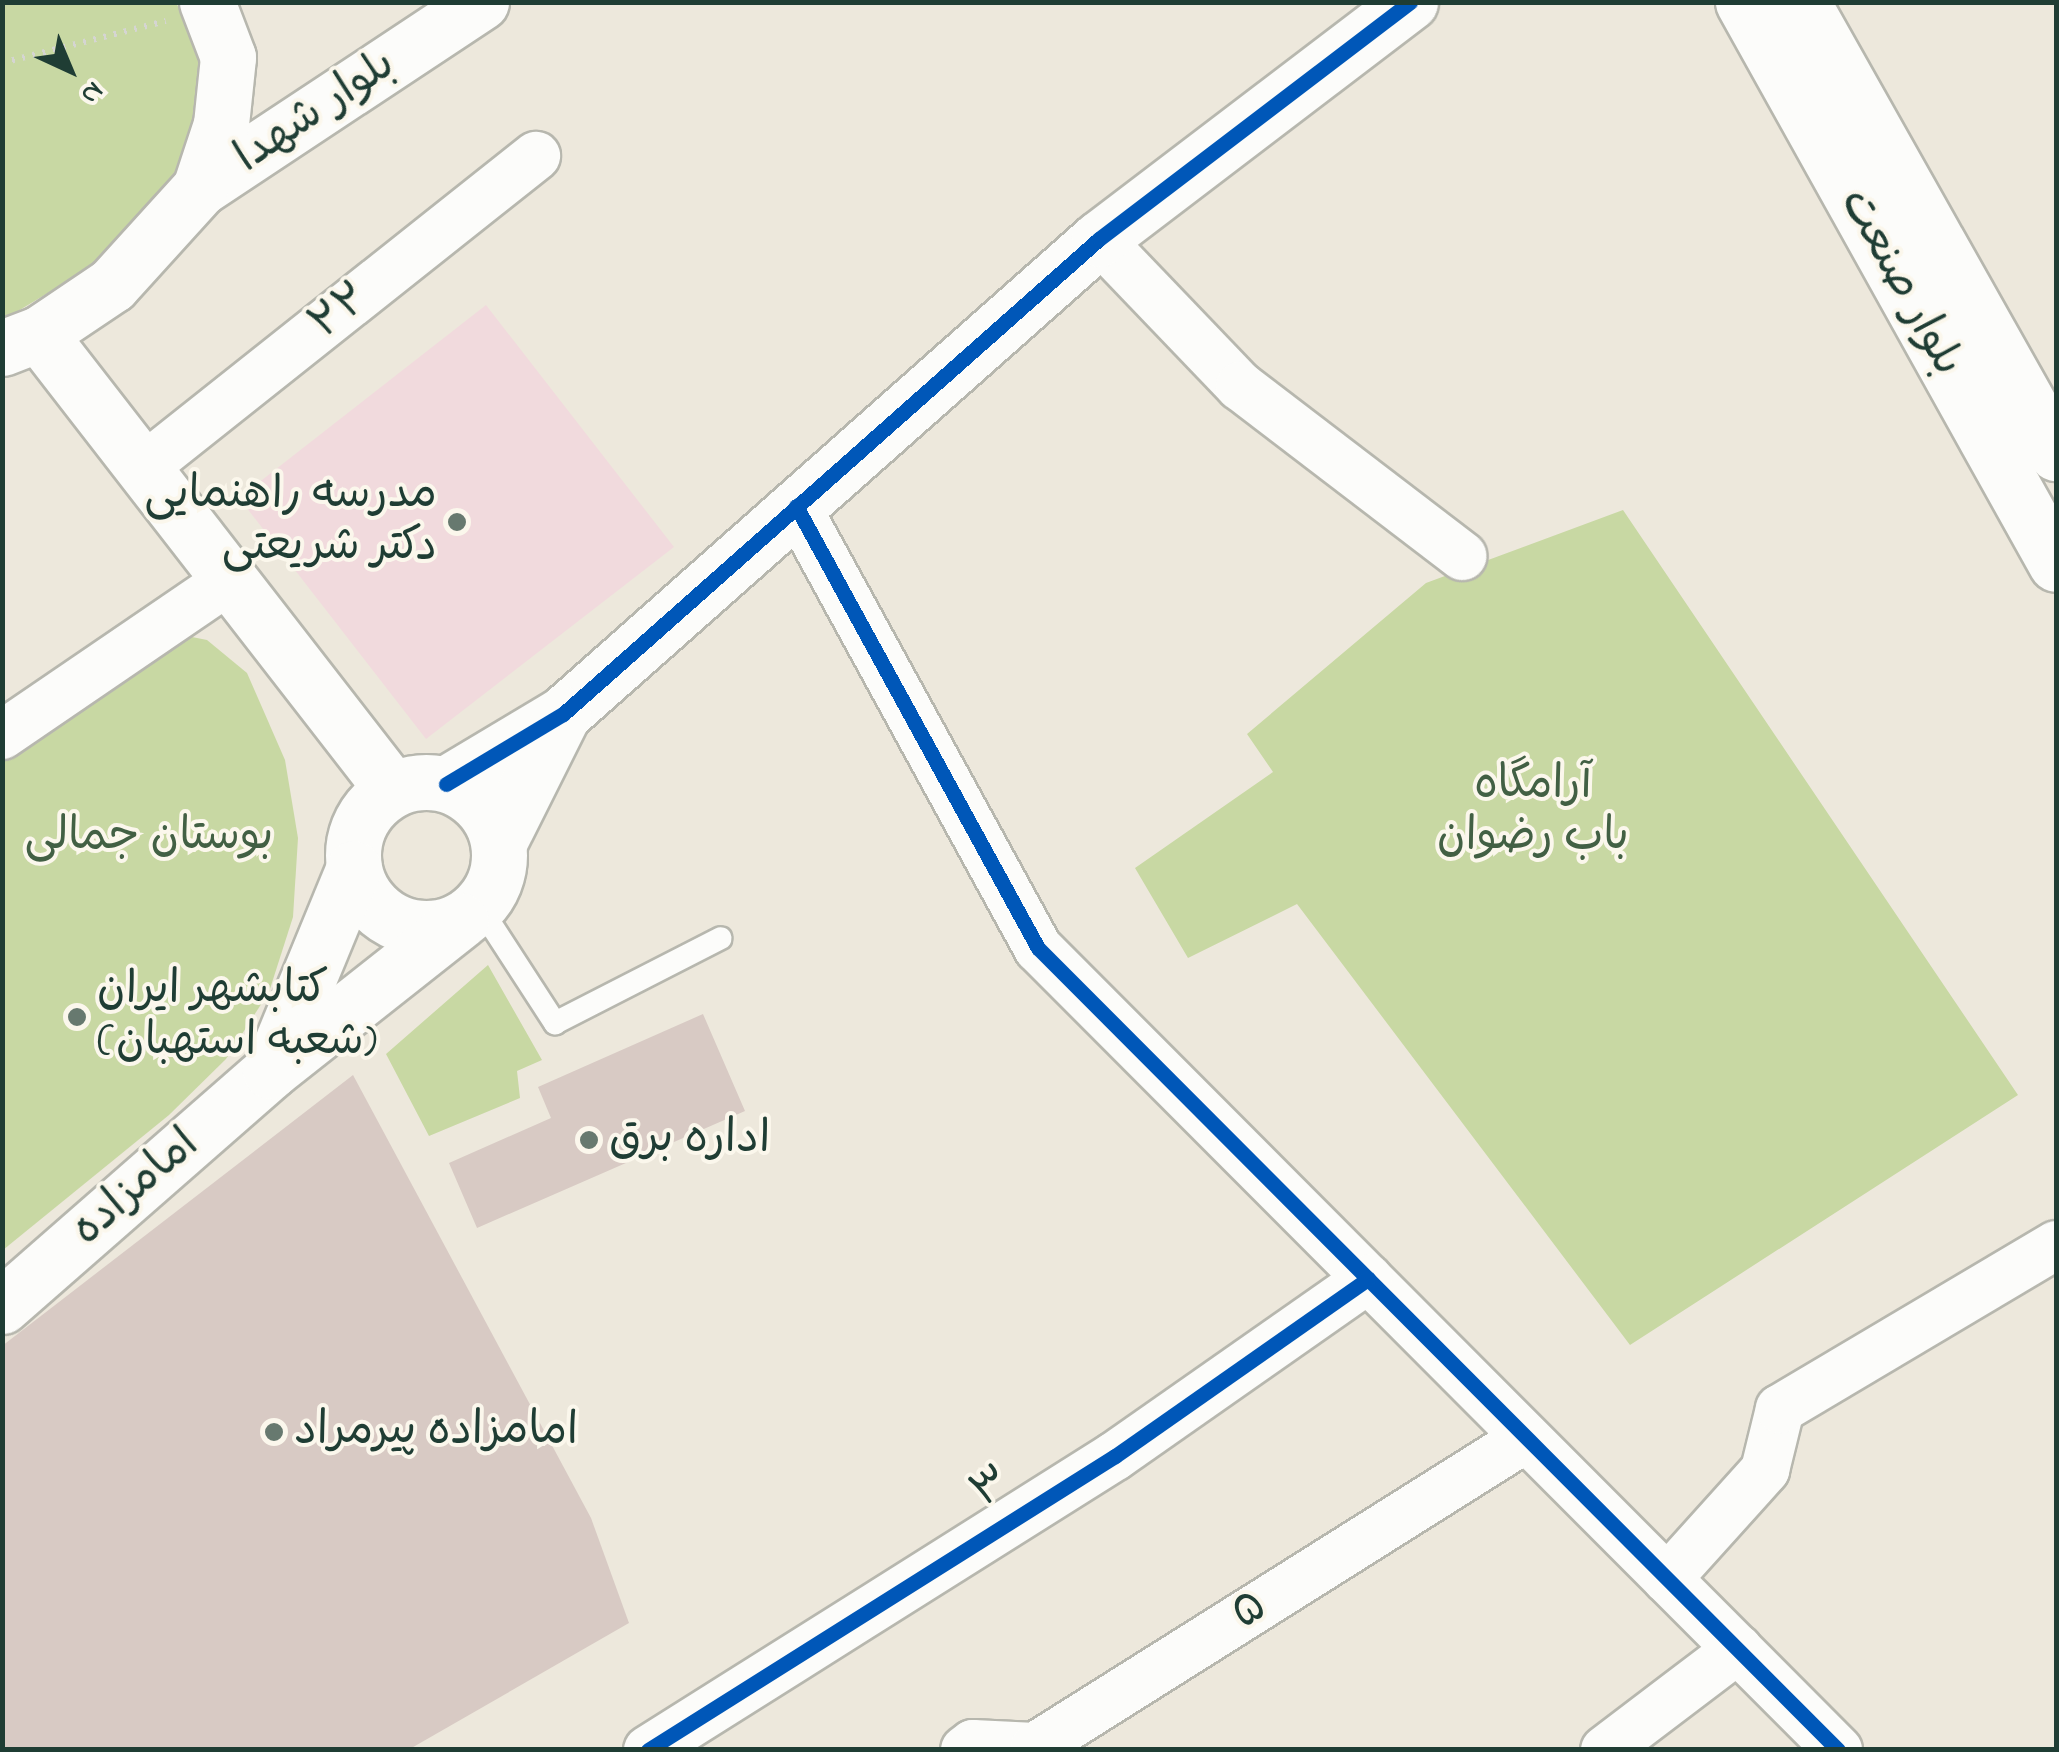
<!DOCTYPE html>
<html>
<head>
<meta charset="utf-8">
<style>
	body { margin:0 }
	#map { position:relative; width:2059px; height:1752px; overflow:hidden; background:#ede8dc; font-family:"Indie Flower","Playpen Sans Arabic",sans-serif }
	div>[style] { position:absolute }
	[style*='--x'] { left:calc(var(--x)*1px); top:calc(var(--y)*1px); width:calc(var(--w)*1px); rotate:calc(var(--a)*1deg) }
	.built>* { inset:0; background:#f1dadd }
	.green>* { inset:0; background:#c8d8a3 }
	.building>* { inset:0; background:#d8cac4 }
	.path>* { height:6px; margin-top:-3px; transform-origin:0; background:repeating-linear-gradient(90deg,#d5d5d2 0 2.5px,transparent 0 10.5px) }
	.roads { filter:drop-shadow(2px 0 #b7b7ae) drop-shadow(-2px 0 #b7b7ae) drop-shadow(0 2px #b7b7ae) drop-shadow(0 -2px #b7b7ae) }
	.service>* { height:22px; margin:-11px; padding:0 11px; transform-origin:11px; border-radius:11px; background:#fcfcfa }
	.minor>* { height:48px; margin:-24px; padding:0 24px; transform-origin:24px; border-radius:24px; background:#fcfcfa }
	.tertiary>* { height:55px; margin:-27.5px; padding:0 27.5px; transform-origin:27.5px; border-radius:27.5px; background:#fcfcfa }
	.secondary>* { height:55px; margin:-27.5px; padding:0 27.5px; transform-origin:27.5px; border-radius:27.5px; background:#fcfcfa }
	.secondary>.ring { margin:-27.5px; padding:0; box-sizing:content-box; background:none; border:55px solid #fcfcfa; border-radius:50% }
	.cycleway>* { height:15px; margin:-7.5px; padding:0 7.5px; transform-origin:7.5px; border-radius:7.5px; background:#0057b8 }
	.dots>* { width:28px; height:28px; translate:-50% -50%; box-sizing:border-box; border:5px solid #fbf7ec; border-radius:50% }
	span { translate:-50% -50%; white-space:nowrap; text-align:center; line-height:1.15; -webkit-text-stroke:8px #fbf7ec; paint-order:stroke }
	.street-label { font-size:45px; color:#1f3d34 }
	.poi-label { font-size:45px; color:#1f3d34 }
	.right { translate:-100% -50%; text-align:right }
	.left { translate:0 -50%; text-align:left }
	.park-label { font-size:45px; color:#426044 }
	.frame { position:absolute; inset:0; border:5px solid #1f3d34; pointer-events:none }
	.north { position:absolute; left:20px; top:20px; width:100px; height:100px; -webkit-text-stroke:8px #fbf7ec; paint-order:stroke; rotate:136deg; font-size:28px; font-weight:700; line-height:40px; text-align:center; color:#1f3d34 }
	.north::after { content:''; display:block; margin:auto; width:35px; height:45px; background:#1f3d34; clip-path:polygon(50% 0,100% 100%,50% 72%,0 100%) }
</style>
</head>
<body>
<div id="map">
	<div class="built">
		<div style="clip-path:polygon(486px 305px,674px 547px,426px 739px,239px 498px)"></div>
	</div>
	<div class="green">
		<div style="clip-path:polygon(3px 3px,176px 3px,201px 46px,199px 118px,174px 188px,121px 249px,3px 320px)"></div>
		<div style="clip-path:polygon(1623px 510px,2018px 1095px,1630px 1345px,1297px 904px,1188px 958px,1135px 868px,1273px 772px,1247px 734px,1426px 583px)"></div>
		<div style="clip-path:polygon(182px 635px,207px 640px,247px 673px,285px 760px,298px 838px,293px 917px,269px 992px,226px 1059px,169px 1115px,3px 1250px,3px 755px)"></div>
		<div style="clip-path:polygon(488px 965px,542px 1060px,517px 1071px,520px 1098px,429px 1136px,386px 1054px)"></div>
	</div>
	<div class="building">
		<div style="clip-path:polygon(703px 1014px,745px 1111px,477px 1228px,449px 1163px,551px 1118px,538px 1087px)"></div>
		<div style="clip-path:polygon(353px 1075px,591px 1518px,629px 1623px,408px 1750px,2px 1750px,2px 1346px)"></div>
	</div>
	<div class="path">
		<div style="--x:2;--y:63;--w:169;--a:-14.4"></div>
	</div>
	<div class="roads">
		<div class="service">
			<div style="--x:479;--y:906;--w:140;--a:57"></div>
			<div style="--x:555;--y:1023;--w:186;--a:-27.1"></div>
		</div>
		<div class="minor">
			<div style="--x:1099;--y:239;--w:204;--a:46.2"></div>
			<div style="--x:1240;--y:386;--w:280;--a:37.4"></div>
			<div style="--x:143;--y:468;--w:502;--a:-38.45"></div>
			<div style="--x:796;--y:506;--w:504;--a:61.3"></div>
			<div style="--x:1038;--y:948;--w:1133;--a:45.07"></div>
			<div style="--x:2;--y:735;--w:275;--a:-34.3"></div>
			<div style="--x:1667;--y:1579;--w:147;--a:-48"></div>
			<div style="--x:1765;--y:1470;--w:63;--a:-76.2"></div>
			<div style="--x:1780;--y:1409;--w:321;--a:-30.7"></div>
			<div style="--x:648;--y:1750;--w:552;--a:-32.19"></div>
			<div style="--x:1115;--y:1456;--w:309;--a:-35"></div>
			<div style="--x:965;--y:1750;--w:10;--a:-37"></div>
			<div style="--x:973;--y:1744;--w:62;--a:2.8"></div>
			<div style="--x:1035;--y:1747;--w:580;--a:-32.18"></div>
			<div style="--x:1605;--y:1750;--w:167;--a:-37.2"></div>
		</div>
		<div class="tertiary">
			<div style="--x:1743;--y:2;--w:643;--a:60.88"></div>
			<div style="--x:1802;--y:2;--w:518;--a:60.61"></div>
			<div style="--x:446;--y:784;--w:136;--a:-30.9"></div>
			<div style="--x:563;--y:714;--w:716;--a:-41.55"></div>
			<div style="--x:1099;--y:239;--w:391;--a:-37.3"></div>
			<div style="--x:499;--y:842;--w:143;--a:-63.4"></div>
		</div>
		<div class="secondary">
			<div style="--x:200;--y:188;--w:337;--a:-33.5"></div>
			<div style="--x:39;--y:334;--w:576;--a:52.19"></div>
			<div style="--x:2;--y:348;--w:40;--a:-21"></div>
			<div style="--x:39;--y:334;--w:88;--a:-33.9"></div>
			<div style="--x:112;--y:285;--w:131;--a:-47.8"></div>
			<div style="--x:200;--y:188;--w:67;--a:-71.8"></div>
			<div style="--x:221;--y:124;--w:67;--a:-84"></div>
			<div style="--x:228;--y:57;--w:59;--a:-110.9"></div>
			<div class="ring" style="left:353px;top:782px;width:91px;height:91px"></div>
			<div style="--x:271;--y:1069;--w:217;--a:-67.6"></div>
			<div style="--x:2;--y:1306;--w:356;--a:-41.2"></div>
			<div style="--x:270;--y:1071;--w:243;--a:-38.3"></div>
		</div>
	</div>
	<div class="cycleway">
		<div style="--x:796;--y:506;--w:504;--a:61.3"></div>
		<div style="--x:1038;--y:948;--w:1133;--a:45.07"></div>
		<div style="--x:446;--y:784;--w:136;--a:-30.9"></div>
		<div style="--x:563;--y:714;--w:716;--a:-41.55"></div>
		<div style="--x:1099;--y:239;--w:391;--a:-37.3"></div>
		<div style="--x:648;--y:1750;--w:552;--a:-32.19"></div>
		<div style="--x:1115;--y:1456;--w:309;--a:-35"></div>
	</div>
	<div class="dots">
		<div style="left:457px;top:522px;background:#67796f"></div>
		<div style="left:77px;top:1017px;background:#67796f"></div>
		<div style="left:589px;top:1140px;background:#67796f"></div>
		<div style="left:274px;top:1432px;background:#67796f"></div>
	</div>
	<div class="street-label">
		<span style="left:316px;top:112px;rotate:-34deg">بلوار شهدا</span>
		<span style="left:1900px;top:283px;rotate:61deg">بلوار صنعت</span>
		<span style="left:340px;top:312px;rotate:-38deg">۲۲</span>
		<span style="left:136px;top:1188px;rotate:-41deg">امامزاده</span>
		<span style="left:992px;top:1489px;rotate:-32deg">۳</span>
		<span style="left:1250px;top:1612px;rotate:-32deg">۵</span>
	</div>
	<div class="poi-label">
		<span class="right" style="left:437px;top:522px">مدرسه راهنمایی<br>دکتر شریعتی</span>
		<span class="left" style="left:97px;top:1017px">کتابشهر ایران<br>(شعبه استهبان)</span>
		<span class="left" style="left:609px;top:1140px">اداره برق</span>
		<span class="left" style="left:294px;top:1432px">امامزاده پیرمراد</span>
	</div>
	<div class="park-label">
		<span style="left:1533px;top:812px">آرامگاه<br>باب رضوان</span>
		<span style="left:149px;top:838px">بوستان جمالی</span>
	</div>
	<div class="frame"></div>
	<div class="north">N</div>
</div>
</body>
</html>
